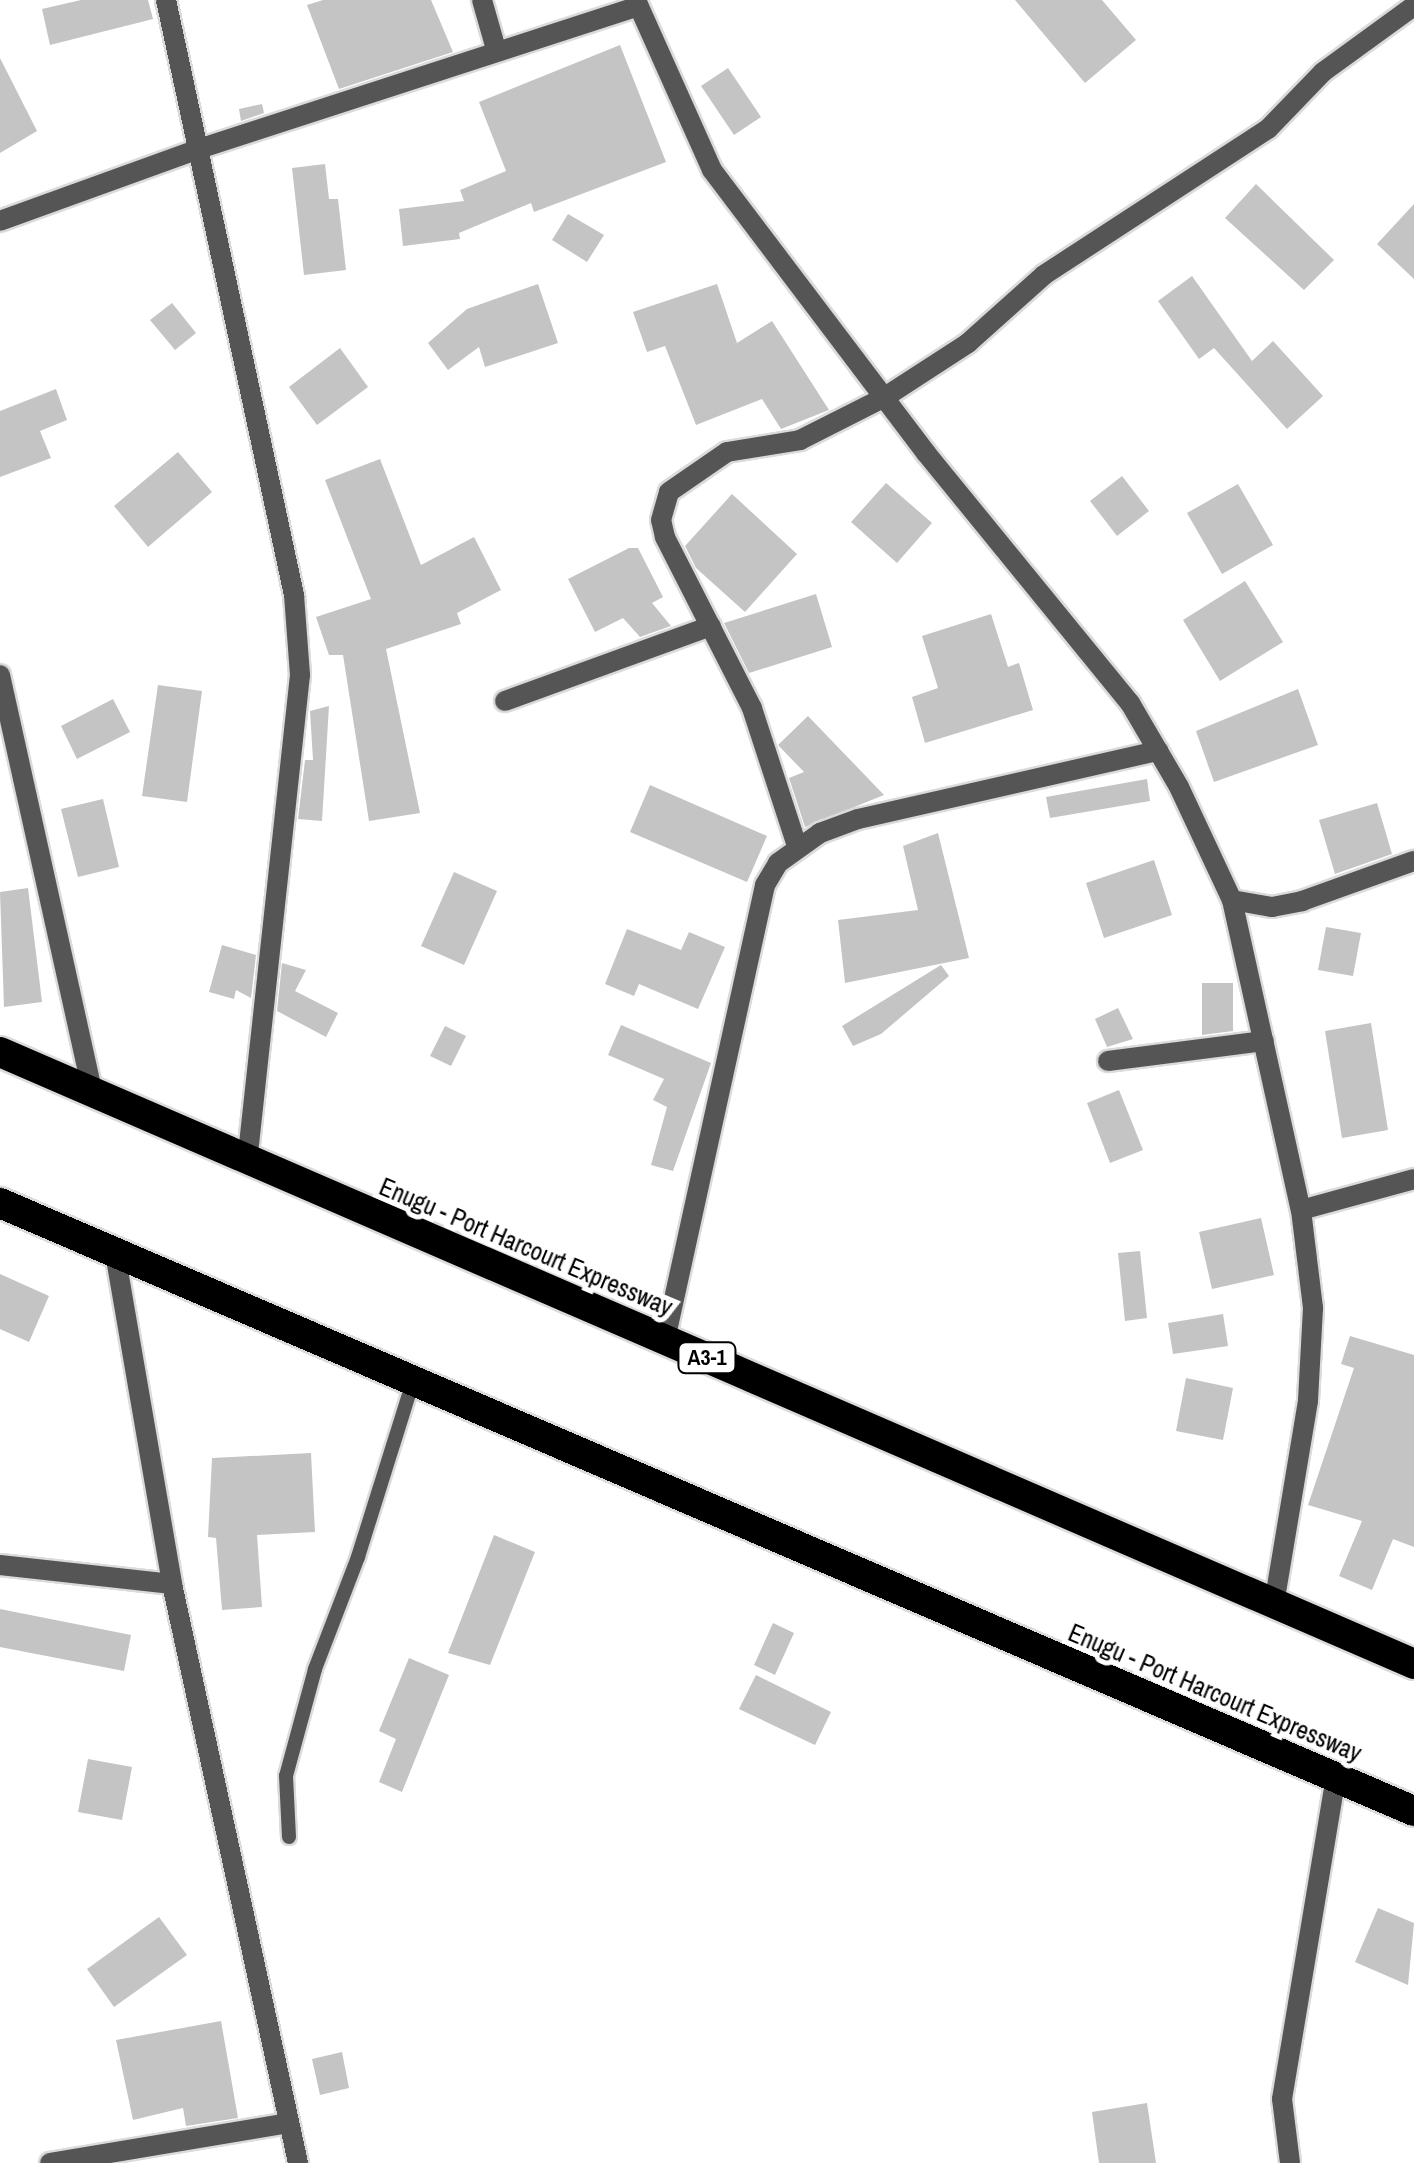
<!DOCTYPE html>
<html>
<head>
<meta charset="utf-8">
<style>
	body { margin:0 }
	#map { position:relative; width:1414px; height:2163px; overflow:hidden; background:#fff; font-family:"Archivo Narrow",sans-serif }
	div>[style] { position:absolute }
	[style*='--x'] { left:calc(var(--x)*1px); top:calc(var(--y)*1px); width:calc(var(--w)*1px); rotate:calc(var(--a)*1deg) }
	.building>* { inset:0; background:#c4c4c4 }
	.roads { filter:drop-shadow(2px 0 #dbdbdb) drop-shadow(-2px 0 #dbdbdb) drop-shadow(0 2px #dbdbdb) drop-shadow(0 -2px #dbdbdb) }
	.lane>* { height:14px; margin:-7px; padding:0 7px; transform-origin:7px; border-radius:7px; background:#555 }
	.street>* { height:20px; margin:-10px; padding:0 10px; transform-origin:10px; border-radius:10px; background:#555 }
	.highway>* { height:30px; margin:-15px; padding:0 15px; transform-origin:15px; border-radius:15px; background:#000 }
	span { translate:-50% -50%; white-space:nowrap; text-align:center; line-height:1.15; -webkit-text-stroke:10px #fff; paint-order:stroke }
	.shield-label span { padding:2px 8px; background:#fff; border:2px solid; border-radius:8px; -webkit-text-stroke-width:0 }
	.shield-label { font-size:22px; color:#000; font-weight:700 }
	.street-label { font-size:25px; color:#000 }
</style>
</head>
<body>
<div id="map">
	<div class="building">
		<div style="clip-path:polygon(81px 0,148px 0,153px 19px,50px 45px,42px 9px)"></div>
		<div style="clip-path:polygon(323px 0,431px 0,453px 52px,339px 89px,307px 5px)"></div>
		<div style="clip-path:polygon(1015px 0,1102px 0,1136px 40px,1085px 83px)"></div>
		<div style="clip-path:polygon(620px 45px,666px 162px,534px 212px,531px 203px,459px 233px,460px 239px,403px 246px,399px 209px,464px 201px,460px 190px,506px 171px,479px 102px)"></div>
		<div style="clip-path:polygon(0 58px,37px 131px,0 153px)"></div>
		<div style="clip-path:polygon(728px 68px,761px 117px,734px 135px,701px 86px)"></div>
		<div style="clip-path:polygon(262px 104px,264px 113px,241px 121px,239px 109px)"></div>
		<div style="clip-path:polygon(325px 164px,329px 199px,338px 199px,346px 270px,304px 275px,292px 168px)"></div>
		<div style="clip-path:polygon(1256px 184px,1334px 260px,1304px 290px,1225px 218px)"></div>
		<div style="clip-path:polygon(1414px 204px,1414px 279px,1377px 244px)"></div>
		<div style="clip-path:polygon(568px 214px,604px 235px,587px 262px,552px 240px)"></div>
		<div style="clip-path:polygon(1192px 276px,1252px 361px,1273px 341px,1323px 396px,1287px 429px,1214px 348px,1199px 359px,1158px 301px)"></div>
		<div style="clip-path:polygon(538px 284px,558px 343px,485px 367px,479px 347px,448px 370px,428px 343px,467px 309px)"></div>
		<div style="clip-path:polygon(717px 284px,737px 343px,772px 321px,829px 410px,781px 429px,762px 399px,696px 425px,665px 346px,647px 352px,633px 312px)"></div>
		<div style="clip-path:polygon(172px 303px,196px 333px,175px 350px,150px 320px)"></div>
		<div style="clip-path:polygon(340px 348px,368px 387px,317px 425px,289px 387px)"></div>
		<div style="clip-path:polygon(56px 389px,67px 420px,40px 431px,51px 458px,0 477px,0 411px)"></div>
		<div style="clip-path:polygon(178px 452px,212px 492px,148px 547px,114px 506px)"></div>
		<div style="clip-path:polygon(380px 459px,421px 565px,474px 537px,501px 590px,457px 613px,461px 624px,386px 649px,420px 813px,369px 821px,343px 655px,329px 655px,316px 617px,371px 599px,325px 480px)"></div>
		<div style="clip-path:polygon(1122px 476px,1149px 511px,1117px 536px,1090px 501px)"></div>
		<div style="clip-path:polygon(886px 483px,932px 523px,897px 563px,851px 522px)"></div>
		<div style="clip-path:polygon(1238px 484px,1273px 545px,1222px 574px,1187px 513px)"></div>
		<div style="clip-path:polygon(732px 494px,797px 554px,745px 612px,696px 568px,685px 546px)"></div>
		<div style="clip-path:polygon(629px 548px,638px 548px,663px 597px,652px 603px,671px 626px,640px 637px,623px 618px,595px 632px,568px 579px)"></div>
		<div style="clip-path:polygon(1245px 581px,1283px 642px,1220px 681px,1183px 620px)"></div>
		<div style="clip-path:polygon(816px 594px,832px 647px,749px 673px,724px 623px)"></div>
		<div style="clip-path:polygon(991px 614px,1008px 667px,1019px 663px,1033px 710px,925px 743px,912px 697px,938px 688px,922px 636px)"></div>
		<div style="clip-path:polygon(158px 685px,202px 691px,187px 802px,142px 796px)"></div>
		<div style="clip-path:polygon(1298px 689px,1318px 745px,1214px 782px,1196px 731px)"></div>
		<div style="clip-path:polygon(113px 699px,130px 732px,77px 759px,61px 726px)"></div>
		<div style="clip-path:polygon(329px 706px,322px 821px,298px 819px,305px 760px,313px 760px,310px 711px)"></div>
		<div style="clip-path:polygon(808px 716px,884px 795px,805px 827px,789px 778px,804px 772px,778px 745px)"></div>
		<div style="clip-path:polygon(1147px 779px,1150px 801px,1050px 818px,1046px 797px)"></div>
		<div style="clip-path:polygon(650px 785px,767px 836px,747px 882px,630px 832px)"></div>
		<div style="clip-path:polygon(103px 799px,119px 867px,78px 877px,61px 809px)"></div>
		<div style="clip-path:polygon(1377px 803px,1392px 854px,1335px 874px,1319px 820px)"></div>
		<div style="clip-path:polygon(938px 833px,969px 958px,845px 983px,838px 920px,918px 910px,903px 846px)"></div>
		<div style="clip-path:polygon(1154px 860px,1172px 915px,1104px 938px,1086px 883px)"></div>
		<div style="clip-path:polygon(454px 872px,497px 891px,464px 965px,421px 946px)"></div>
		<div style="clip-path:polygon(28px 888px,42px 1002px,4px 1007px,0 892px)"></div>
		<div style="clip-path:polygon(1326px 927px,1361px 933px,1353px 976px,1318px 970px)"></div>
		<div style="clip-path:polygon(627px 929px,681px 950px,689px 932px,725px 947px,698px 1009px,639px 984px,634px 996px,605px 984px)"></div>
		<div style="clip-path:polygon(222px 945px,256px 955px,251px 998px,236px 990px,234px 999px,209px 992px)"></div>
		<div style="clip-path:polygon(282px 963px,306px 970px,295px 991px,338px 1013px,326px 1037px,277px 1011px)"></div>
		<div style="clip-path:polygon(941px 965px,949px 976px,881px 1034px,853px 1046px,842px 1026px)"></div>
		<div style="clip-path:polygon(1202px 983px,1233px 983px,1233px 1031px,1202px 1035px)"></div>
		<div style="clip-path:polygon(1118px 1008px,1133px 1039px,1107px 1047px,1095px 1019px)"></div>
		<div style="clip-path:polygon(1371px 1023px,1388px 1130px,1342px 1138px,1325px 1031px)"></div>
		<div style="clip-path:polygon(621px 1025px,711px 1063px,673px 1171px,651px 1165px,667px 1107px,653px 1100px,664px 1079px,608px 1055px)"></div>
		<div style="clip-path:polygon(445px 1026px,466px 1036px,451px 1066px,430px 1056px)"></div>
		<div style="clip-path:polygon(1119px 1090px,1143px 1150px,1110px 1163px,1087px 1103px)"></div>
		<div style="clip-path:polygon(1261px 1218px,1274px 1275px,1212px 1289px,1199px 1232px)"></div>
		<div style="clip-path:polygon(1140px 1251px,1147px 1318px,1125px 1321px,1118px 1253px)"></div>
		<div style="clip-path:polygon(0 1274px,49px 1296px,29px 1342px,0 1329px)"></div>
		<div style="clip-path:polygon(1223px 1314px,1228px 1346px,1173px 1354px,1168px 1323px)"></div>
		<div style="clip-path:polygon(1350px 1336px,1414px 1355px,1414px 1547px,1393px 1539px,1372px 1590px,1339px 1576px,1362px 1521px,1308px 1505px,1354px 1368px,1341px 1364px)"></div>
		<div style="clip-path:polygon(1186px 1378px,1233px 1388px,1223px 1440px,1176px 1431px)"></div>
		<div style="clip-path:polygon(311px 1453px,315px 1532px,257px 1535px,262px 1607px,222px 1610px,216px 1538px,208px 1537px,212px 1458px)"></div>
		<div style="clip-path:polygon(494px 1535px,535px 1552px,490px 1665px,448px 1653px)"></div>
		<div style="clip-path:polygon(0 1609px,131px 1635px,124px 1671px,0 1647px)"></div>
		<div style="clip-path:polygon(773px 1623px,794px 1633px,775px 1675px,754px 1665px)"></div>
		<div style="clip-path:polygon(409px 1658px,449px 1675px,402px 1792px,379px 1782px,396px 1739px,379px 1731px)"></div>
		<div style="clip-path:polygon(756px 1675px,831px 1712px,815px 1745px,739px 1709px)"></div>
		<div style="clip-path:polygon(88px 1759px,132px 1767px,122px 1820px,78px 1812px)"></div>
		<div style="clip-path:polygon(1378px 1908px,1414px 1923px,1408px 1985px,1355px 1962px)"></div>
		<div style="clip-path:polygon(159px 1917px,187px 1955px,114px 2007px,87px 1969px)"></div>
		<div style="clip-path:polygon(221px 2021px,238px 2118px,186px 2126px,183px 2108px,133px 2120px,116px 2040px)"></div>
		<div style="clip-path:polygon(342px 2052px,349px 2088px,320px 2095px,312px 2059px)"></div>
		<div style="clip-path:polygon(1147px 2103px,1156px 2163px,1099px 2163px,1092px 2112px)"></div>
	</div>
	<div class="roads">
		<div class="lane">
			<div style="--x:289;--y:1837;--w:61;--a:-92.8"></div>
			<div style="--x:286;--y:1776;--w:111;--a:-74.8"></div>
			<div style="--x:315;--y:1669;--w:120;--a:-69"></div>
			<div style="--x:358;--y:1557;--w:184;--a:-72.6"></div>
		</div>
		<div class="street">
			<div style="--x:166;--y:0;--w:609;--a:77.86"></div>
			<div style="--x:294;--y:595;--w:80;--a:85.7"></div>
			<div style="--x:300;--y:675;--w:487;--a:96.2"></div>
			<div style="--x:482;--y:0;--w:51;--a:74.1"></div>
			<div style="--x:636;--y:0;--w:186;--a:65.9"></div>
			<div style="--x:712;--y:170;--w:355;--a:52.9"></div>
			<div style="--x:926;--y:453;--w:323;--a:50.8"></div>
			<div style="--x:1130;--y:703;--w:97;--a:59.7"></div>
			<div style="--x:1179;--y:787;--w:125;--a:64.9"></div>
			<div style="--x:1232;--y:900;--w:318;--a:77.5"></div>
			<div style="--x:1301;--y:1210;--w:99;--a:83"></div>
			<div style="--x:1313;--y:1308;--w:93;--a:93.1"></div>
			<div style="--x:1308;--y:1401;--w:206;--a:99.5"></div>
			<div style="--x:0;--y:221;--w:215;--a:-19.9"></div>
			<div style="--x:202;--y:148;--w:459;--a:-18"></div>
			<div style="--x:0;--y:675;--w:425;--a:77.5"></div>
			<div style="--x:505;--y:701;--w:219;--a:-20"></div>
			<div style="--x:797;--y:846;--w:145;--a:-108.1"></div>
			<div style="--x:752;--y:708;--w:192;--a:-117"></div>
			<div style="--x:665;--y:537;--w:17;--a:-103"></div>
			<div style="--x:661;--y:520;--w:29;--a:-74"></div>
			<div style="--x:669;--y:492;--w:70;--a:-34.6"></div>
			<div style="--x:727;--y:452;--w:74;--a:-9.3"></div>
			<div style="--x:800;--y:440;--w:95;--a:-26.8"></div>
			<div style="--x:885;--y:397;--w:99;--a:-33"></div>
			<div style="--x:968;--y:343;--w:102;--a:-41.8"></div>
			<div style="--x:1044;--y:275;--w:267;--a:-33.1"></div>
			<div style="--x:1268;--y:129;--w:79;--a:-46"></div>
			<div style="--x:1323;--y:72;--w:112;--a:-36"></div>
			<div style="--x:1232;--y:900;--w:41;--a:9.9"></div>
			<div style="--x:1272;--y:907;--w:31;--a:-11"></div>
			<div style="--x:1302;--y:901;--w:119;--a:-19.7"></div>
			<div style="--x:1108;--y:1061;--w:157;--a:-7.3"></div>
			<div style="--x:1301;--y:1210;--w:117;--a:-15.3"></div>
			<div style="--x:115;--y:1253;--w:336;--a:80.2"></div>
			<div style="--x:172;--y:1584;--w:593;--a:77.72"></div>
			<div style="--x:665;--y:1340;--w:466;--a:-77.6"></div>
			<div style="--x:765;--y:885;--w:26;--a:-59"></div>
			<div style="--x:778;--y:863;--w:52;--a:-35.5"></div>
			<div style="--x:820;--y:833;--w:40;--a:-20.2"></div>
			<div style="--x:858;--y:819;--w:308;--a:-12.8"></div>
			<div style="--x:0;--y:1565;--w:173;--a:6.3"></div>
			<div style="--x:50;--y:2163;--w:242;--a:-9.5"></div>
			<div style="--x:1290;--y:2163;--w:64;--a:-97.1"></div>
			<div style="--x:1282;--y:2099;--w:326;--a:-80.5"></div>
		</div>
		<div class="highway">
			<div style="--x:0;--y:1052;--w:1541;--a:23.4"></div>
			<div style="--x:0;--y:1203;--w:1539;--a:23.27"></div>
		</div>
	</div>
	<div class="shield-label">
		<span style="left:707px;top:1358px">A3-1</span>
	</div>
	<div class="street-label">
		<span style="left:526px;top:1247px;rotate:23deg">Enugu - Port Harcourt Expressway</span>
		<span style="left:1215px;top:1693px;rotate:23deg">Enugu - Port Harcourt Expressway</span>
	</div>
</div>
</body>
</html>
